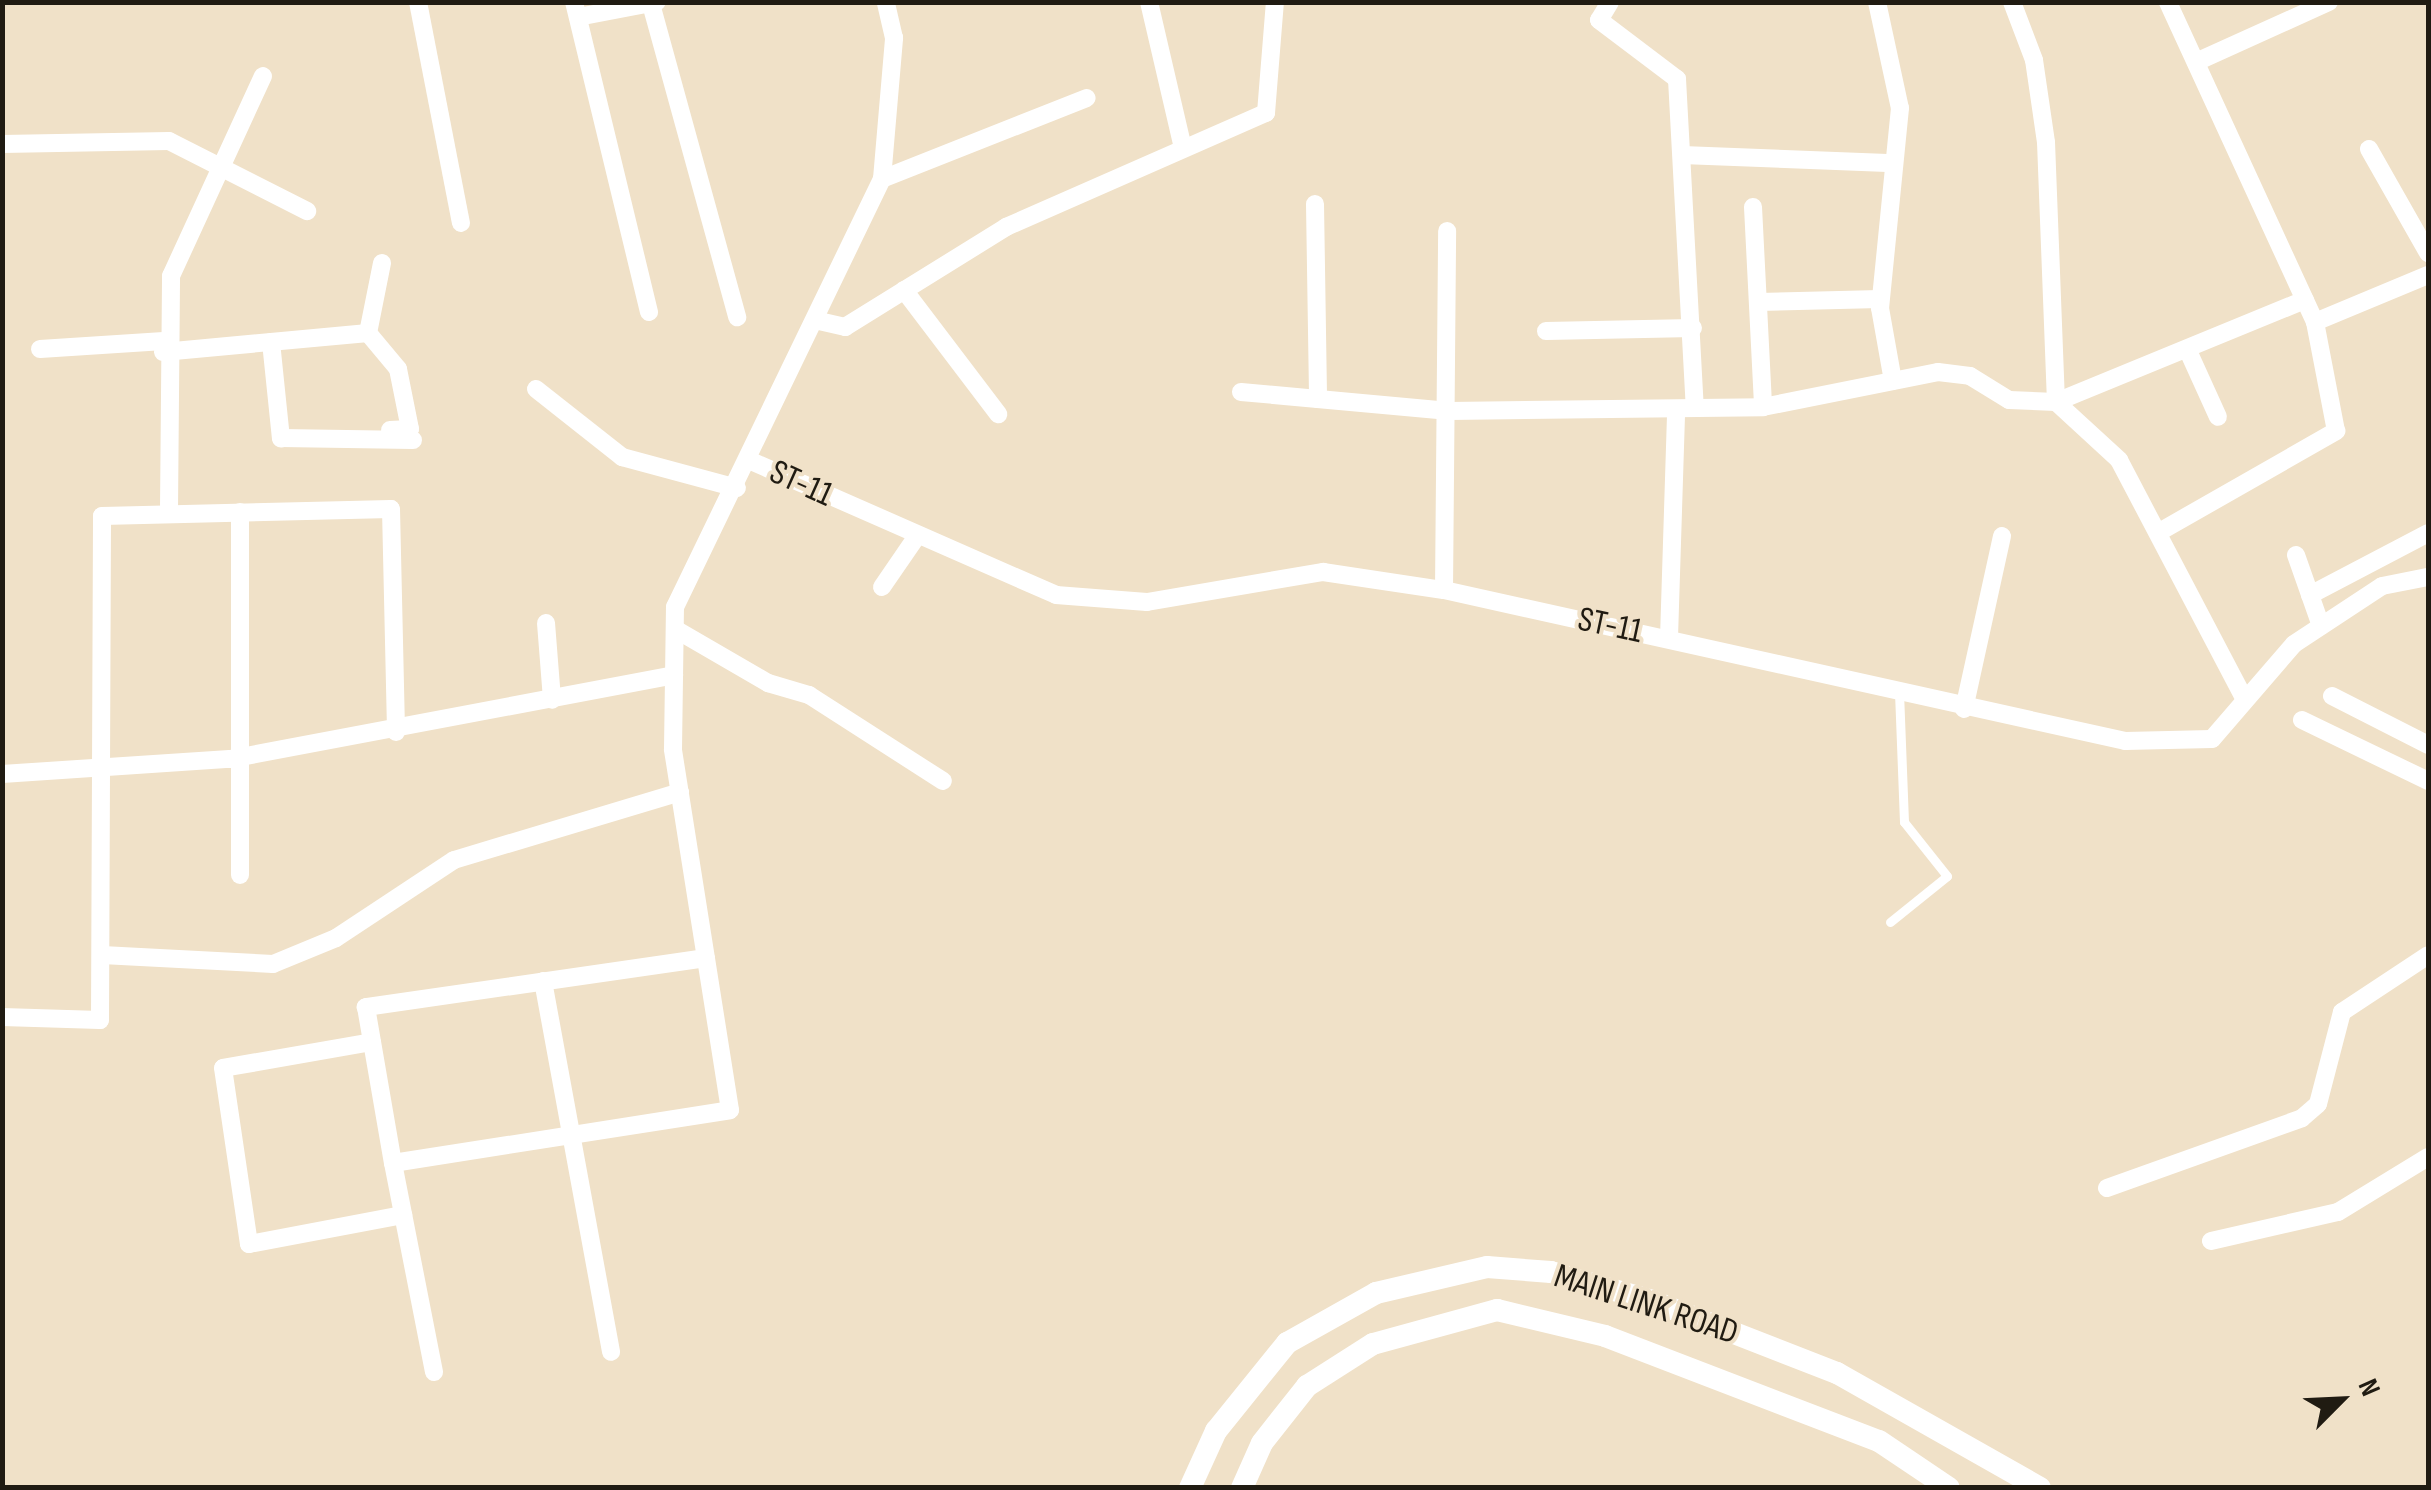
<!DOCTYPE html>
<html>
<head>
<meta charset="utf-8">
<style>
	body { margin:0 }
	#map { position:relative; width:2431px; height:1490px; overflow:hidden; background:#f0e1c8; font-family:"Sofia Sans Condensed",sans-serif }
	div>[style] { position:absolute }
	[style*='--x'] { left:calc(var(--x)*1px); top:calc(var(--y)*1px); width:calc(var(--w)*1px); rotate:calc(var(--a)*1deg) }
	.service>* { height:9px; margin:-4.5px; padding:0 4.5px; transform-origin:4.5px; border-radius:4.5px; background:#fff }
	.minor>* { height:18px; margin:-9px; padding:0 9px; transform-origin:9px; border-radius:9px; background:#fff }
	.tertiary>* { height:22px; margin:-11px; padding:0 11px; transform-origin:11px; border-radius:11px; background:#fff }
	span { translate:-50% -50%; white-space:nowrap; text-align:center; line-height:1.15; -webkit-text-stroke:8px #f0e1c8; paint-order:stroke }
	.street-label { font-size:35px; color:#201b12 }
	.frame { position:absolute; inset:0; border:5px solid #201b12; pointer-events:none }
	.north { position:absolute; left:2291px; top:1350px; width:100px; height:100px; -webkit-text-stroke:8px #f0e1c8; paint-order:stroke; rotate:66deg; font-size:28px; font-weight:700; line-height:40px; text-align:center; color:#201b12 }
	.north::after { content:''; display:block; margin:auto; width:35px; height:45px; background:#201b12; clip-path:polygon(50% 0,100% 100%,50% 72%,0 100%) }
</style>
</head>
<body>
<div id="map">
	<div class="service">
		<div style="--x:1890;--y:922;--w:73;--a:-38.9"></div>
		<div style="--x:1947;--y:876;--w:69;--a:-128.5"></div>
		<div style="--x:1904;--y:822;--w:130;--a:-92.2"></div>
	</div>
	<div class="minor">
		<div style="--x:418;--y:2;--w:225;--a:79"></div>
		<div style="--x:574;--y:2;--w:319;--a:76.4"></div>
		<div style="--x:1149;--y:2;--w:146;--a:76.9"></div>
		<div style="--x:1610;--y:2;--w:21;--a:121"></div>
		<div style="--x:1599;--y:20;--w:98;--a:37.1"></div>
		<div style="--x:1677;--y:79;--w:329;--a:86.9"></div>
		<div style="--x:1877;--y:2;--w:108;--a:77.8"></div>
		<div style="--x:1900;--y:108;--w:201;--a:95.7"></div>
		<div style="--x:1880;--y:308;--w:74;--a:79.9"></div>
		<div style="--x:2012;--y:2;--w:62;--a:69.2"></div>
		<div style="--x:2034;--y:60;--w:83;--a:81.7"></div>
		<div style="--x:2046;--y:142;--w:260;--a:87.8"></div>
		<div style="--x:2056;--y:402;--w:86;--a:42.6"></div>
		<div style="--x:2119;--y:460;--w:269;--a:62.3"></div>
		<div style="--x:651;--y:4;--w:325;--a:74.6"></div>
		<div style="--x:578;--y:17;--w:80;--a:-10.8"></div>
		<div style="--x:2196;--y:62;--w:146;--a:-24.3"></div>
		<div style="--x:2;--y:144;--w:167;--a:-1"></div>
		<div style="--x:169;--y:141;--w:155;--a:26.9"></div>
		<div style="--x:2369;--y:149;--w:120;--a:60.4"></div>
		<div style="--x:1682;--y:155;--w:212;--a:2.2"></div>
		<div style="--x:882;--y:179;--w:220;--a:-21.6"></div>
		<div style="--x:1315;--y:204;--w:195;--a:89.1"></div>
		<div style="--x:1753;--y:207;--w:200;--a:87.1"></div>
		<div style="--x:382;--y:263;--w:71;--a:101.3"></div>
		<div style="--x:368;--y:333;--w:47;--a:50.2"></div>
		<div style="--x:398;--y:369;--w:61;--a:78.7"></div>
		<div style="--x:410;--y:429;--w:20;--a:177"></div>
		<div style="--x:904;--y:290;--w:156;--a:52.8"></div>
		<div style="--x:1758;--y:302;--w:122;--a:-1.4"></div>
		<div style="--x:819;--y:321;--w:27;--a:13"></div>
		<div style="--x:845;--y:327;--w:190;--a:-31.8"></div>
		<div style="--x:1006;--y:227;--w:284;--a:-23.7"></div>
		<div style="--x:1266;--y:113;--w:111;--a:-85.4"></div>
		<div style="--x:2315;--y:322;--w:122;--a:-22.6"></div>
		<div style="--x:1546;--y:331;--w:147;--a:-1.2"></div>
		<div style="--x:271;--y:342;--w:97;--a:84.1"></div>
		<div style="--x:281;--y:438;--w:132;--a:0.9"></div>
		<div style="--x:40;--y:349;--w:124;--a:-3.7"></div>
		<div style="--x:163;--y:352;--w:206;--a:-5.3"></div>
		<div style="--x:2189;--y:353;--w:70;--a:65.6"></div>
		<div style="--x:536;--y:389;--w:110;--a:38.3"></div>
		<div style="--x:622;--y:457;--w:119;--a:15.1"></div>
		<div style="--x:1241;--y:392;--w:209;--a:5.2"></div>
		<div style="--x:1449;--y:411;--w:314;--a:-0.7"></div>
		<div style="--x:1763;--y:407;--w:178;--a:-11.3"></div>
		<div style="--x:1938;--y:372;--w:32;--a:7"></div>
		<div style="--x:1970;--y:376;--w:46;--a:31.6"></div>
		<div style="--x:2009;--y:400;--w:47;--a:2.4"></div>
		<div style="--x:2056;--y:402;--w:269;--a:-22.3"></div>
		<div style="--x:751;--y:461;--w:333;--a:23.7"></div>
		<div style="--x:1056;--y:595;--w:91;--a:4.4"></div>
		<div style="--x:1147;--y:602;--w:179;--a:-9.7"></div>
		<div style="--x:1323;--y:572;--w:122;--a:8.5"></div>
		<div style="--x:1444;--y:590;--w:698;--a:12.5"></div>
		<div style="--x:2125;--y:741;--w:87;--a:-1.3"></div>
		<div style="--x:2212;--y:739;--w:125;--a:-49.2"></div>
		<div style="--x:2294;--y:644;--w:105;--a:-33.4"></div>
		<div style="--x:2382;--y:586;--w:47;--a:-11.1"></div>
		<div style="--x:169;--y:510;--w:234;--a:-89.5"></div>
		<div style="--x:171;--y:276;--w:220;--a:-65.3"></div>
		<div style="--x:2161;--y:531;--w:202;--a:-29.7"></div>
		<div style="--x:2336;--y:431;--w:111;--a:-100.9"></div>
		<div style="--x:2315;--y:322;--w:352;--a:-114.7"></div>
		<div style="--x:2296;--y:555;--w:75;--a:70.6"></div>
		<div style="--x:882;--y:587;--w:62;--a:-55.5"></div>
		<div style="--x:1444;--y:590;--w:359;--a:-89.5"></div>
		<div style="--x:2310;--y:595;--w:133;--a:-27.7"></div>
		<div style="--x:546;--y:623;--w:77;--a:85.5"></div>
		<div style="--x:675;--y:629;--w:108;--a:30.1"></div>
		<div style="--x:768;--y:683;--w:43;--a:16.3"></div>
		<div style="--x:809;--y:695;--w:159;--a:32.7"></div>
		<div style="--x:1669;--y:638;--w:229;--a:-88.2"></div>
		<div style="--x:2332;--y:696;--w:108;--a:27"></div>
		<div style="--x:1964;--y:709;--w:177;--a:-77.6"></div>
		<div style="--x:2302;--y:720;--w:140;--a:25.8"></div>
		<div style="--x:2;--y:774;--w:228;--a:-3.8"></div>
		<div style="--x:230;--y:759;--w:452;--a:-10.7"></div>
		<div style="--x:240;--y:875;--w:363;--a:-90"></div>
		<div style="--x:102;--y:955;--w:171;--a:3"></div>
		<div style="--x:273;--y:964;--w:68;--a:-22.4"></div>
		<div style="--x:336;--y:938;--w:141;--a:-33.5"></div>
		<div style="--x:454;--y:860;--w:236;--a:-16.7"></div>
		<div style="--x:706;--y:958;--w:344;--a:171.8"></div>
		<div style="--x:366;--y:1007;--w:158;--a:80.2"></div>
		<div style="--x:393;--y:1163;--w:341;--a:-8.9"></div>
		<div style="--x:730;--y:1110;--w:365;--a:-99"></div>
		<div style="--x:673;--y:749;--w:142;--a:-89.2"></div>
		<div style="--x:675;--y:607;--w:475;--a:-64.2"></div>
		<div style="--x:882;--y:179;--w:142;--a:-85.1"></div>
		<div style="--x:894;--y:38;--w:37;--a:-103"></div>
		<div style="--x:543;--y:981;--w:377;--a:79.6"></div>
		<div style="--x:2;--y:1017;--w:98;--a:1.8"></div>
		<div style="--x:100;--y:1020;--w:504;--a:-89.77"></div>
		<div style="--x:102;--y:516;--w:289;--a:-1.4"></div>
		<div style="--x:391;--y:509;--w:223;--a:88.7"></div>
		<div style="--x:372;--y:1042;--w:151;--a:170.1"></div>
		<div style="--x:223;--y:1068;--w:178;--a:81.6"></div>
		<div style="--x:249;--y:1244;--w:157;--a:-10.7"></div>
		<div style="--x:393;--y:1163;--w:213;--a:78.9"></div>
		<div style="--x:2107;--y:1188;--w:207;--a:-19.7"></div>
		<div style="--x:2302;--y:1118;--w:21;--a:-41"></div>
		<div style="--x:2318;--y:1104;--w:95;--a:-75.4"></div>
		<div style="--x:2342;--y:1012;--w:103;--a:-33.5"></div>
		<div style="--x:2211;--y:1241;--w:130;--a:-12.9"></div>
		<div style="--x:2338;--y:1212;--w:105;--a:-31.4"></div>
	</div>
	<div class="tertiary">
		<div style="--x:1190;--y:1488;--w:63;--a:-65.5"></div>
		<div style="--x:1216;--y:1431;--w:113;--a:-51.1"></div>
		<div style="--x:1287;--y:1343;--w:102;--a:-29.3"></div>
		<div style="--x:1376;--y:1293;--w:114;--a:-13.2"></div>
		<div style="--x:1487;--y:1267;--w:64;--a:4.5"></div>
		<div style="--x:1551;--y:1272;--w:105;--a:16"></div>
		<div style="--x:1652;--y:1301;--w:199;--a:21.3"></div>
		<div style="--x:1837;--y:1373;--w:233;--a:29.5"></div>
		<div style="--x:1242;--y:1488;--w:49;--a:-66"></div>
		<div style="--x:1262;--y:1443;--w:73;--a:-51.7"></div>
		<div style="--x:1307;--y:1386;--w:78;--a:-32.5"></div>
		<div style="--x:1373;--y:1344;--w:129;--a:-15.3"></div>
		<div style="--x:1497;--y:1310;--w:111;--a:13.5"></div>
		<div style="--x:1605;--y:1336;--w:293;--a:21"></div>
		<div style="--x:1879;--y:1441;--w:84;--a:33.9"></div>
	</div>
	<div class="street-label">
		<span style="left:801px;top:484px;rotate:24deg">ST-11</span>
		<span style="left:1610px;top:626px;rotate:12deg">ST-11</span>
		<span style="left:1646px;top:1305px;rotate:18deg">MAIN LINK ROAD</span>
	</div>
	<div class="frame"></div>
	<div class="north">N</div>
</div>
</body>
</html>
